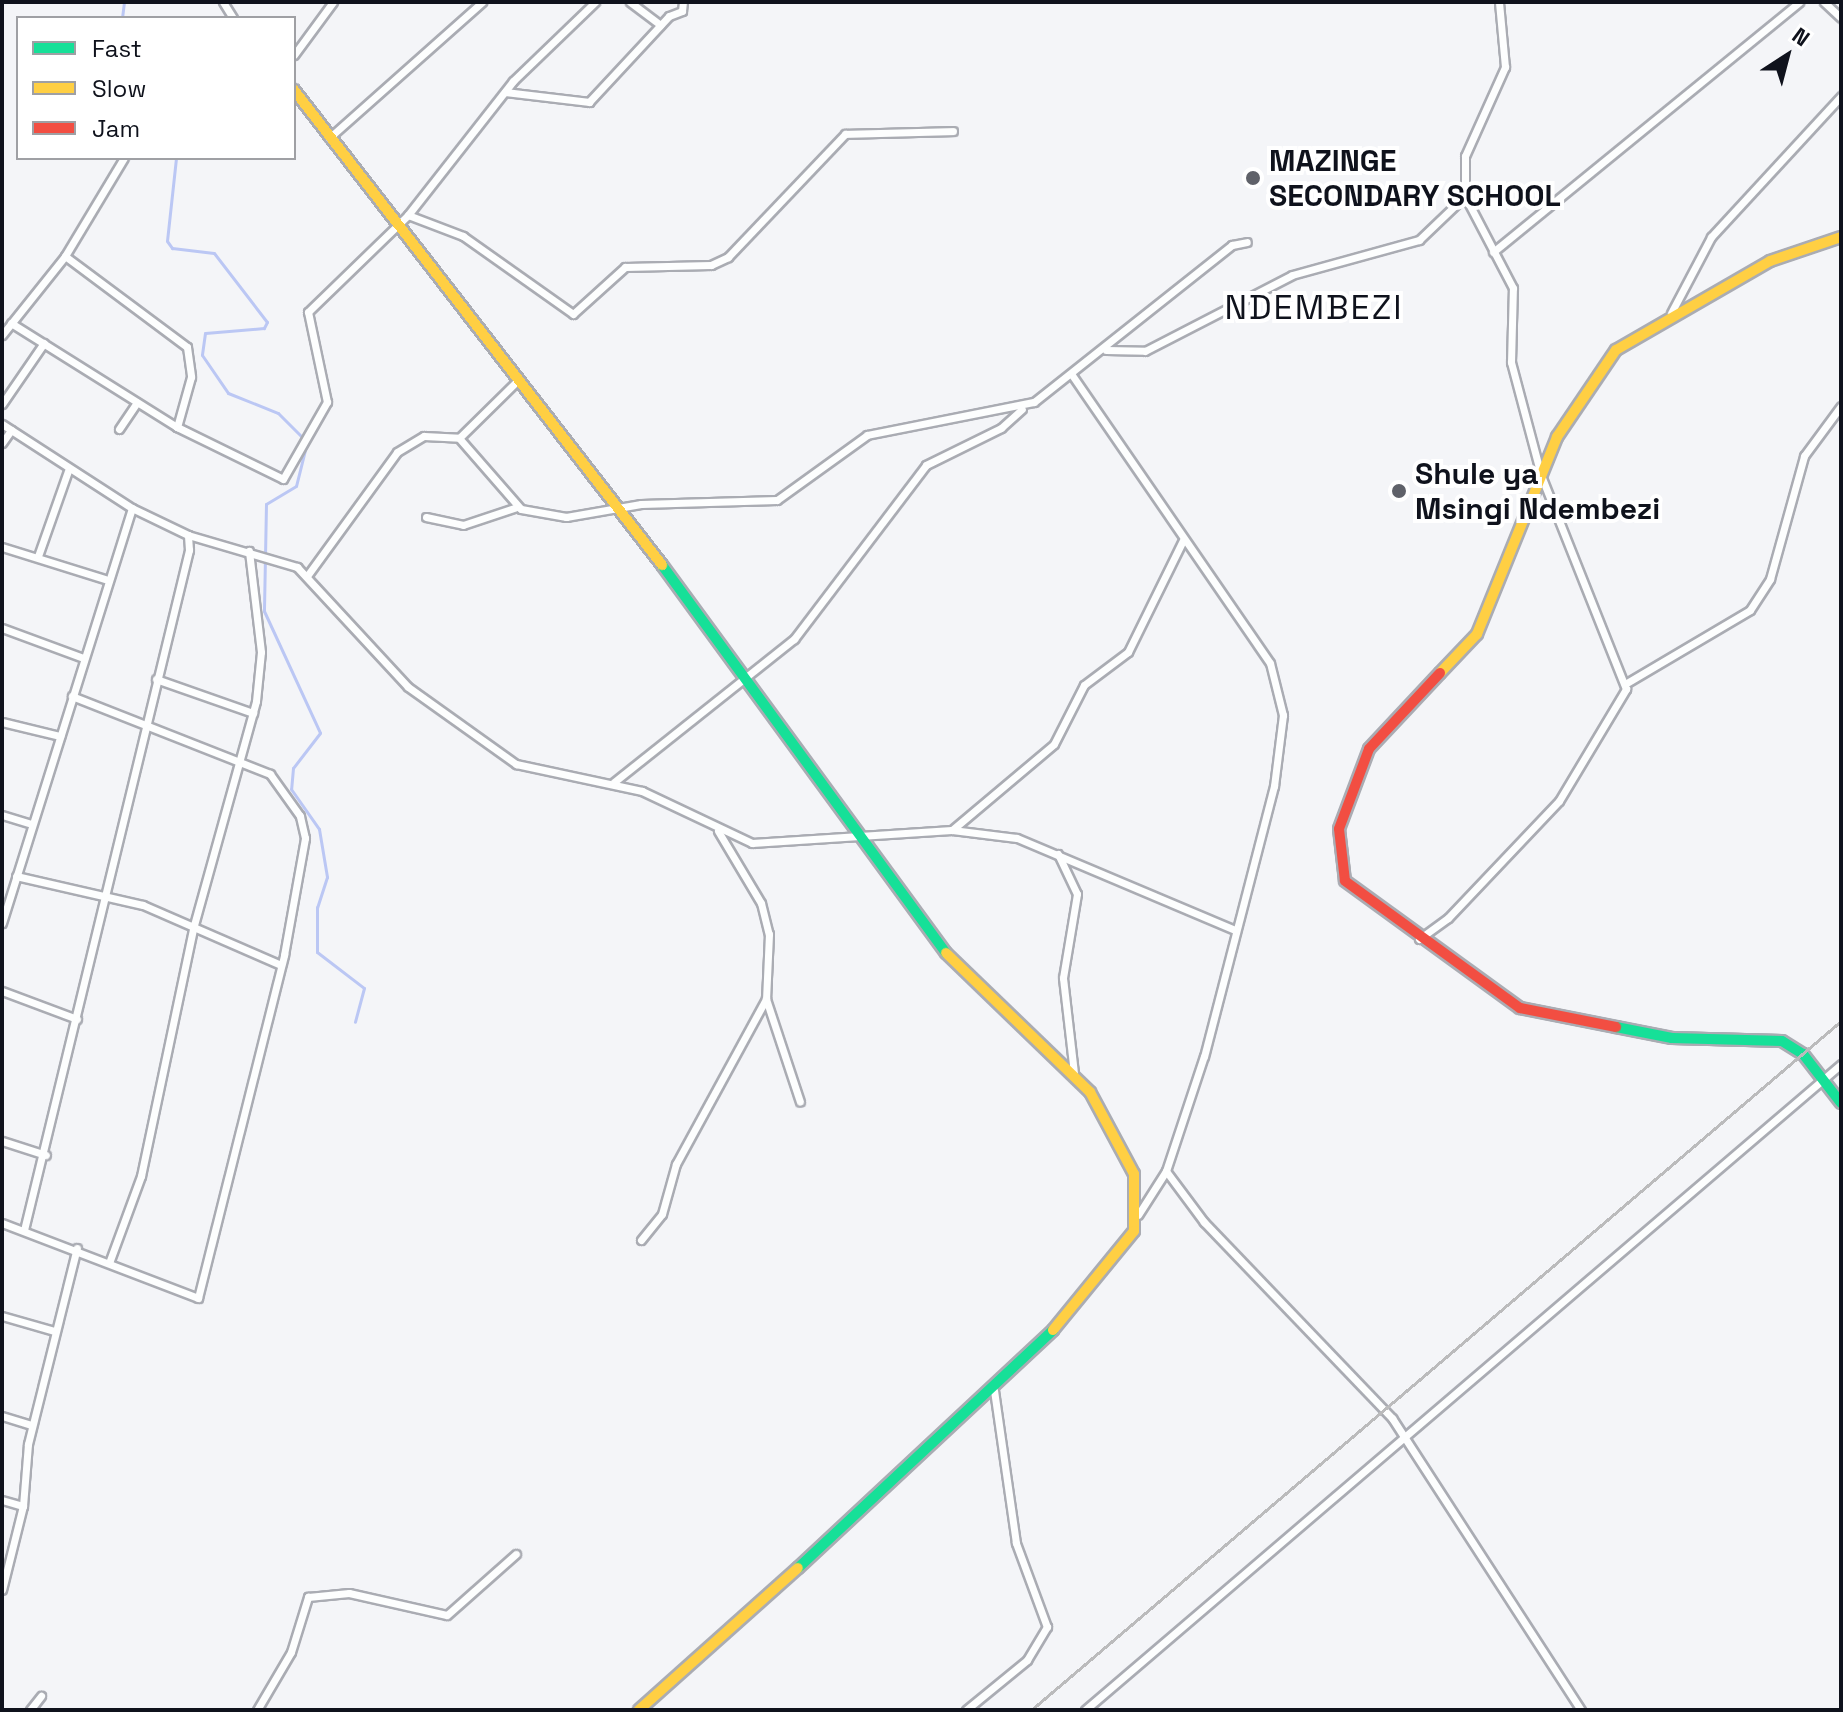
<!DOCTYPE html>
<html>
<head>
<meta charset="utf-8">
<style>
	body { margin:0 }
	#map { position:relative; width:1843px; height:1712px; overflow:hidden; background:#f4f5f8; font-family:"Space Grotesk",sans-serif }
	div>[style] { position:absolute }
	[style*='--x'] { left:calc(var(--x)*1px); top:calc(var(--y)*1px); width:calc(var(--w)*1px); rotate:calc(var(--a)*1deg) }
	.stream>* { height:3px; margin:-1.5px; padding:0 1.5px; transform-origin:1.5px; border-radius:1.5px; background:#bbc7f4 }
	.roads { filter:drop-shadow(2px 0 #aaacb3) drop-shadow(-2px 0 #aaacb3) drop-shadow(0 2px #aaacb3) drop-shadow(0 -2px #aaacb3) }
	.street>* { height:7px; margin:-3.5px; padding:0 3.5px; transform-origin:3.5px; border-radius:3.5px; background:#fdfefe }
	.fast>* { height:10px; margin:-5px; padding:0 5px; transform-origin:5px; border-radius:5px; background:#16e098 }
	.slow>* { height:10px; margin:-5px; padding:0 5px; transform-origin:5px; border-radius:5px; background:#ffcf43 }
	.jam>* { height:10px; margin:-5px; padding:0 5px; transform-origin:5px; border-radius:5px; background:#f24e42 }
	.rail>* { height:3px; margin:-1.5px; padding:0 1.5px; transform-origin:1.5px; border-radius:1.5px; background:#bbbbbc }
	.dots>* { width:22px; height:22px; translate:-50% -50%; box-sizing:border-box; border:4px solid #fff; border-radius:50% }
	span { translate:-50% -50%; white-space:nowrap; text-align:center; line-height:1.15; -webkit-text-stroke:8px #fff; paint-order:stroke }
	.poi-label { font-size:30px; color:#0f121c; font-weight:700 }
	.left { translate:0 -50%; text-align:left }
	.quarter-label { font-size:34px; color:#0f121c; letter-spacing:2px }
	.frame { position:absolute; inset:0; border:4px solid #0f121c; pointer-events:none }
	.legend { position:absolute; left:16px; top:16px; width:280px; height:144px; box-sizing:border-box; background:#fff; border:2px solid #9fa0a4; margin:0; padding:10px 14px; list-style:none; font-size:24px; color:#0f121c }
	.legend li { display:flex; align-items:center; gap:16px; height:40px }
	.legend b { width:40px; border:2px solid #9fa0a4 }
	.north { position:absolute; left:1747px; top:16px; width:80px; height:80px; -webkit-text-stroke:6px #fff; paint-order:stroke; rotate:36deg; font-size:22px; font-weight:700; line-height:32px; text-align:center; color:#0f121c }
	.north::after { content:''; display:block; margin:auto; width:28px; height:36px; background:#0f121c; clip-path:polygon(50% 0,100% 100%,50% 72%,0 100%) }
</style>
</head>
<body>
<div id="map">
	<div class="stream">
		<div style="--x:122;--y:18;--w:16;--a:-83"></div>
		<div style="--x:176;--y:158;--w:83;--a:96.2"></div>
		<div style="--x:167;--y:241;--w:9;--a:54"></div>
		<div style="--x:172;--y:248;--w:42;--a:6.8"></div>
		<div style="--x:214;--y:253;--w:87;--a:52.5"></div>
		<div style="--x:267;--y:322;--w:7;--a:117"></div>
		<div style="--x:264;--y:328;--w:59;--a:175.2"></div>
		<div style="--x:205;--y:333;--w:22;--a:98"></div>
		<div style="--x:202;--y:355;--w:46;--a:55.6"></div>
		<div style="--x:228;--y:393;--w:54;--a:21.8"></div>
		<div style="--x:278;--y:413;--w:41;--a:45"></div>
		<div style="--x:307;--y:442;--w:45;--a:104"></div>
		<div style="--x:296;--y:486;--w:35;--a:149"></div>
		<div style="--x:266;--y:504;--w:107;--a:91.1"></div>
		<div style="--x:264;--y:611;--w:134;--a:65.3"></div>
		<div style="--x:320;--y:733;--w:44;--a:127.6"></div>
		<div style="--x:293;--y:768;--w:21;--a:95"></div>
		<div style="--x:291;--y:789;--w:49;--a:55"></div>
		<div style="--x:319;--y:829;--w:49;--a:80.5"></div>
		<div style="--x:327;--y:877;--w:32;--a:108"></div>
		<div style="--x:317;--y:907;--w:45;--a:90"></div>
		<div style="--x:317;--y:952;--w:59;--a:37.5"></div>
		<div style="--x:364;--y:988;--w:35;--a:105"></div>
	</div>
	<div class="roads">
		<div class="street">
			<div style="--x:223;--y:2;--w:19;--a:58"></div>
			<div style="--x:630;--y:2;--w:38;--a:37"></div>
			<div style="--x:1824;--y:2;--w:23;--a:43"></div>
			<div style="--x:294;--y:55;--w:66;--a:-53.7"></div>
			<div style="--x:505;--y:92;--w:85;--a:6.8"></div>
			<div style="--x:589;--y:102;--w:117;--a:-47.1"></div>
			<div style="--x:669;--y:16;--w:14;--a:-21"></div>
			<div style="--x:682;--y:11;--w:9;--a:-84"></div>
			<div style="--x:329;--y:138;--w:205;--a:-41.6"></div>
			<div style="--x:408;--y:215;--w:59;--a:20.9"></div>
			<div style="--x:463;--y:236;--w:135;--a:35.3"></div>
			<div style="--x:573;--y:314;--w:70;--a:-42.1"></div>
			<div style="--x:625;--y:267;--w:86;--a:-1.3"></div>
			<div style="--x:711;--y:265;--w:19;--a:-25"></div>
			<div style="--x:728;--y:257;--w:170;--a:-46.4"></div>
			<div style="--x:845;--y:134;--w:108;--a:-1.6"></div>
			<div style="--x:1493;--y:252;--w:395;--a:-39.2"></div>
			<div style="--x:65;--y:256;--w:152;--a:36.7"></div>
			<div style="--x:187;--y:347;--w:30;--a:82"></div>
			<div style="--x:191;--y:377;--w:52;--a:105.6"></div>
			<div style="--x:1671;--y:313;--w:86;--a:-62.2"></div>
			<div style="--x:1711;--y:237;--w:192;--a:-47.3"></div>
			<div style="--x:11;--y:323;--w:196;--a:32.1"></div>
			<div style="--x:177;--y:427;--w:118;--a:26.1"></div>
			<div style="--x:283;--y:479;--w:89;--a:-60.3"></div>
			<div style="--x:327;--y:402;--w:92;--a:-101.9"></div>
			<div style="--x:308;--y:312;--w:139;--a:-44.1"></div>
			<div style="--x:408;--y:215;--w:170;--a:-51.9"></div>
			<div style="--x:513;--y:81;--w:114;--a:-43.9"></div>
			<div style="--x:2;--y:335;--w:101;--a:-51.4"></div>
			<div style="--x:65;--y:256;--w:114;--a:-59"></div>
			<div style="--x:1106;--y:350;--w:39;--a:1"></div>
			<div style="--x:1145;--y:351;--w:165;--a:-27.3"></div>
			<div style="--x:1292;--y:275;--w:132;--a:-15.4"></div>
			<div style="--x:1419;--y:240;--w:64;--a:-43.7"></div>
			<div style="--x:1072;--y:375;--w:349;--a:55.5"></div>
			<div style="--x:1270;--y:663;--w:54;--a:76"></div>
			<div style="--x:1283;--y:715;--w:72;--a:97.2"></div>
			<div style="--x:1274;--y:786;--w:279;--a:104.5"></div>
			<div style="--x:1204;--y:1056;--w:121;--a:108.3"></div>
			<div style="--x:1166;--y:1171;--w:52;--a:122.5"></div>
			<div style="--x:515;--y:383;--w:78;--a:135.5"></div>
			<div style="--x:459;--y:438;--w:94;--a:48.9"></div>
			<div style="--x:521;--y:509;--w:46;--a:10.1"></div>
			<div style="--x:566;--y:517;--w:76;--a:-9.8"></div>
			<div style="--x:641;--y:504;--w:136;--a:-1.7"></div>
			<div style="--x:777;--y:500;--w:111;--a:-35.8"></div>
			<div style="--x:867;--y:435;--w:170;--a:-11.2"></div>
			<div style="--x:1034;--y:402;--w:253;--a:-38.4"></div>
			<div style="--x:1232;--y:245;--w:15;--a:-11"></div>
			<div style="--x:2;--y:404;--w:74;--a:-55.5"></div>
			<div style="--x:2;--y:424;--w:155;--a:32.9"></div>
			<div style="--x:132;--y:508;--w:435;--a:107.4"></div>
			<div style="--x:119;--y:429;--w:32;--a:-56"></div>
			<div style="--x:2;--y:443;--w:16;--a:-55"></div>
			<div style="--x:426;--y:517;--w:38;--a:12"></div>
			<div style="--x:463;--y:525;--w:57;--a:-18.4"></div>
			<div style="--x:188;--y:535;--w:114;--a:16.4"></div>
			<div style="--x:297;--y:567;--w:163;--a:47.2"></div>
			<div style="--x:408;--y:687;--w:133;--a:35.5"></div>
			<div style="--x:516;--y:764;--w:129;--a:12.1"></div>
			<div style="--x:642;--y:791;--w:122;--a:25.3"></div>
			<div style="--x:752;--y:843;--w:200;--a:-3.7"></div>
			<div style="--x:952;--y:830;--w:65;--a:7"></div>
			<div style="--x:1017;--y:838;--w:237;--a:22.9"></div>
			<div style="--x:2;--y:547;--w:108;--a:17.3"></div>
			<div style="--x:38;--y:556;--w:90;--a:-70.6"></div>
			<div style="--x:307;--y:576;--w:153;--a:-54"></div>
			<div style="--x:397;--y:452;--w:31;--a:-31"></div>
			<div style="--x:424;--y:436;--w:35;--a:3"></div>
			<div style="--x:2;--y:628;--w:86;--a:20.3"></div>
			<div style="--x:156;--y:679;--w:103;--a:19.3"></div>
			<div style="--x:1625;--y:684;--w:145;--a:-30.6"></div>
			<div style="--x:1750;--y:610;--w:37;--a:-57"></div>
			<div style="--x:1770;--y:579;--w:128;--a:-74.5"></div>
			<div style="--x:1804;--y:456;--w:62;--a:-53.5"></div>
			<div style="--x:2;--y:722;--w:60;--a:13.6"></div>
			<div style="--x:614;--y:782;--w:230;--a:-38.5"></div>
			<div style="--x:794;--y:639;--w:218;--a:-52.8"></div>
			<div style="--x:926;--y:465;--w:84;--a:-26.3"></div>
			<div style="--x:1001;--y:428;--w:28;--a:-42"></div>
			<div style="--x:2;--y:815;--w:30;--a:17"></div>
			<div style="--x:952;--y:830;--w:133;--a:-40.1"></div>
			<div style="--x:1054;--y:744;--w:66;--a:-63"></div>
			<div style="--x:1084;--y:685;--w:55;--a:-36.9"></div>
			<div style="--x:1128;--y:652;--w:125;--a:-63.8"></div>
			<div style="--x:718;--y:831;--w:84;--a:59.2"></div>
			<div style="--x:761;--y:903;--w:32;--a:76"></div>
			<div style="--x:769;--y:934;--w:65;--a:92.6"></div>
			<div style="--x:766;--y:999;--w:108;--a:71.7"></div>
			<div style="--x:1058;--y:854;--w:44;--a:64.6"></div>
			<div style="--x:1077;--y:894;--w:85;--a:99.5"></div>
			<div style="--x:1063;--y:978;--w:96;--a:83.4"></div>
			<div style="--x:16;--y:876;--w:130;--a:12.9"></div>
			<div style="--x:143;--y:905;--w:150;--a:23.5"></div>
			<div style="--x:1419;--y:939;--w:36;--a:-36"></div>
			<div style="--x:1448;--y:918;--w:161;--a:-46.5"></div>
			<div style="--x:1559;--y:801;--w:131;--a:-59.1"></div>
			<div style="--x:1626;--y:689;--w:230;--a:-111.7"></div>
			<div style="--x:1541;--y:475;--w:117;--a:-104.9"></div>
			<div style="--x:1511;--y:362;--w:74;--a:-88.5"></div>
			<div style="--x:1513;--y:288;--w:104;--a:-117.6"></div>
			<div style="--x:1465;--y:196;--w:40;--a:-90"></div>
			<div style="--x:1465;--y:156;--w:98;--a:-65.8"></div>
			<div style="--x:1505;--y:67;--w:65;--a:-95.3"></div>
			<div style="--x:2;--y:991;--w:80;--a:20.5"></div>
			<div style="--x:2;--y:1141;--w:46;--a:17.7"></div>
			<div style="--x:1166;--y:1171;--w:64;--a:53.3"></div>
			<div style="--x:1204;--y:1222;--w:272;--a:46.2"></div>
			<div style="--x:1392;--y:1418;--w:348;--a:57.1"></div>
			<div style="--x:2;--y:1223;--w:210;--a:20.9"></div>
			<div style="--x:198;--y:1298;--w:354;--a:-75.9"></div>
			<div style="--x:284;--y:955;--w:119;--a:-79.8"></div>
			<div style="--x:305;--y:838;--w:23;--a:-103"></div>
			<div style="--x:300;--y:816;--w:52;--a:-125.5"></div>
			<div style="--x:270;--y:774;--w:213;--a:-158.5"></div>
			<div style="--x:24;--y:1230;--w:700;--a:-76.36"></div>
			<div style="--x:189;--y:550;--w:15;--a:-94"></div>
			<div style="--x:188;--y:535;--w:62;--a:-154.3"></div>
			<div style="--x:641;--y:1240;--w:33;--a:-51"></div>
			<div style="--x:662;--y:1214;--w:52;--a:-74.4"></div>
			<div style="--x:676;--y:1164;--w:188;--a:-61.4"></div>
			<div style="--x:109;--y:1263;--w:93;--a:-69.8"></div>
			<div style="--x:141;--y:1176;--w:257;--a:-78.1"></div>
			<div style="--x:194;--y:925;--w:232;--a:-74.5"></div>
			<div style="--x:256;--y:701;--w:49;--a:-84.2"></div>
			<div style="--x:261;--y:652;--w:102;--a:-96.8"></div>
			<div style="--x:2;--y:1316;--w:54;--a:16.1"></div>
			<div style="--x:2;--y:1416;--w:31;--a:17"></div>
			<div style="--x:2;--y:1500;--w:22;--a:16"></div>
			<div style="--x:2;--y:1590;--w:87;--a:-76"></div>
			<div style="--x:23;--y:1506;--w:62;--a:-85.4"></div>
			<div style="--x:28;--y:1444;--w:202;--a:-76"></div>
			<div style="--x:30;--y:1710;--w:18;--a:-52"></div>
			<div style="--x:257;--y:1710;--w:67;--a:-59.6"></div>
			<div style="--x:291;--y:1652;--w:58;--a:-72.8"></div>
			<div style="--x:308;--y:1597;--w:41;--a:-5.6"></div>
			<div style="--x:349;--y:1593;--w:100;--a:12.7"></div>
			<div style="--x:447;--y:1615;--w:92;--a:-41.5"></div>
			<div style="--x:966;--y:1710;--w:79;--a:-39.3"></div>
			<div style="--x:1027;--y:1660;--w:39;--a:-59"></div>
			<div style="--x:1047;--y:1627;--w:90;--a:-110.3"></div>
			<div style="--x:1016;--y:1543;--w:154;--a:-98.2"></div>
			<div style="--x:1085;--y:1710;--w:994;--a:-40.51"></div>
		</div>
		<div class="fast">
			<div style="--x:662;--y:565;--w:481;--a:53.8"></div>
			<div style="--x:1616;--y:1027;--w:57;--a:11.1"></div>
			<div style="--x:1672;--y:1038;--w:110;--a:1.6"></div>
			<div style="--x:1782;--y:1041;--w:25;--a:32"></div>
			<div style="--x:1803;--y:1054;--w:62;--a:52.2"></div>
			<div style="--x:798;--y:1568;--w:349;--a:-43"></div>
		</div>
		<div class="slow">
			<div style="--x:294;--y:90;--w:601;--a:52.23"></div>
			<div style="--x:1440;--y:673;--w:54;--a:-46.5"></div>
			<div style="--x:1477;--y:634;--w:213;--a:-67.9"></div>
			<div style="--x:1557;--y:437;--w:105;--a:-55.9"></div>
			<div style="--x:1616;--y:350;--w:178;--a:-30"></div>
			<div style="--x:1770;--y:261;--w:75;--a:-18.7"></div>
			<div style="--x:946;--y:953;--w:200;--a:44"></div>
			<div style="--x:1090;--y:1092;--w:93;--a:61.8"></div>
			<div style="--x:1134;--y:1174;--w:57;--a:90"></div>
			<div style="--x:1134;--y:1231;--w:128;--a:129.3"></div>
			<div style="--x:639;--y:1710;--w:213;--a:-41.8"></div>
		</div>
		<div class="jam">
			<div style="--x:1440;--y:673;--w:104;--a:133.1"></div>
			<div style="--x:1369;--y:749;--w:85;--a:110.6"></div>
			<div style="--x:1339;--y:829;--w:52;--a:83.4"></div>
			<div style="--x:1345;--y:881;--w:216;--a:36"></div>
			<div style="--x:1520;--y:1008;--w:98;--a:11.2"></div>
		</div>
	</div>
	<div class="rail">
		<div style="--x:1031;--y:1710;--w:1063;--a:-40.39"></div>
	</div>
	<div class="dots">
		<div style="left:1253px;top:178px;background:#5f6169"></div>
		<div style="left:1399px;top:491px;background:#5f6169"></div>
	</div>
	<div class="poi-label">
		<span class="left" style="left:1269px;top:178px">MAZINGE<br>SECONDARY SCHOOL</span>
		<span class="left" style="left:1415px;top:491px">Shule ya<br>Msingi Ndembezi</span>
	</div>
	<div class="quarter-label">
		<span style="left:1314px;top:308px">NDEMBEZI</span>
	</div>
	<div class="frame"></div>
	<ul class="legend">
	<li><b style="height:10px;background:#16e098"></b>Fast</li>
	<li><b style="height:10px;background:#ffcf43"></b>Slow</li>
	<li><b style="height:10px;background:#f24e42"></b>Jam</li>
	</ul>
	<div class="north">N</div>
</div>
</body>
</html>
